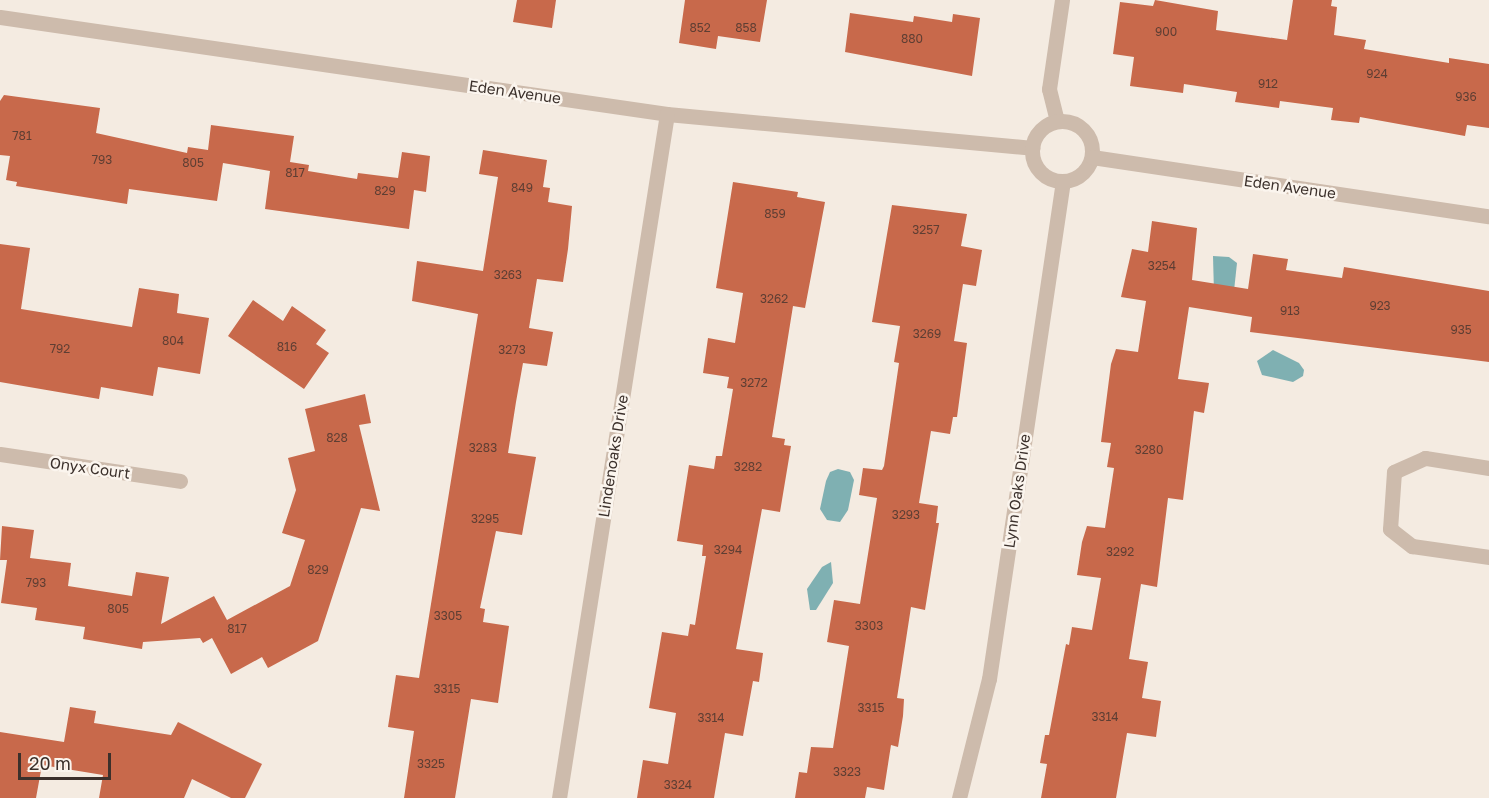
<!DOCTYPE html>
<html>
<head>
<meta charset="utf-8">
<style>
	body { margin:0 }
	#map { position:relative; width:1489px; height:798px; overflow:hidden; background:#f4ebe1; font-family:"Golos Text",sans-serif }
	div>[style] { position:absolute }
	[style*='--x'] { left:calc(var(--x)*1px); top:calc(var(--y)*1px); width:calc(var(--w)*1px); rotate:calc(var(--a)*1deg) }
	.water>* { inset:0; background:#7fb0b2 }
	.building>* { inset:0; background:#c8694b }
	.service>* { height:15px; margin:-7.5px; padding:0 7.5px; transform-origin:7.5px; border-radius:7.5px; background:#cdbbac }
	.minor>* { height:15px; margin:-7.5px; padding:0 7.5px; transform-origin:7.5px; border-radius:7.5px; background:#cdbbac }
	.minor>.ring { margin:-7.5px; padding:0; box-sizing:content-box; background:none; border:15px solid #cdbbac; border-radius:50% }
	span { translate:-50% -50%; white-space:nowrap; text-align:center; line-height:1.15; -webkit-text-stroke:5px #fbf5ee; paint-order:stroke }
	.number-label { font-size:12px; color:#5e3e33 }
	.number-label span { -webkit-text-stroke-width:0 }
	.street-label { font-size:15px; color:#3b302b }
	.scale { position:absolute; left:18px; top:753px; width:93px; height:27px; box-sizing:border-box; border:3px solid #3b302b; border-top:0; padding-left:8px; font-size:18px; line-height:21px; white-space:nowrap; color:#3b302b; -webkit-text-stroke:4px #fbf5ee; paint-order:stroke }
</style>
</head>
<body>
<div id="map">
	<div class="water">
		<div style="clip-path:polygon(1213px 256px,1229px 257px,1237px 263px,1233px 300px,1214px 293px)"></div>
		<div style="clip-path:polygon(1273px 350px,1299px 363px,1304px 370px,1303px 376px,1293px 382px,1262px 375px,1257px 361px)"></div>
		<div style="clip-path:polygon(838px 469px,850px 472px,854px 480px,848px 510px,840px 522px,827px 520px,820px 509px,826px 481px,830px 472px)"></div>
		<div style="clip-path:polygon(831px 562px,833px 583px,816px 610px,810px 610px,807px 589px,822px 567px)"></div>
	</div>
	<div class="building">
		<div style="clip-path:polygon(517px 0,556px 0,552px 28px,513px 22px)"></div>
		<div style="clip-path:polygon(685px 0,767px 0,760px 42px,718px 36px,716px 49px,679px 43px)"></div>
		<div style="clip-path:polygon(1155px 0,1218px 11px,1216px 30px,1287px 40px,1293px 0,1332px 0,1331px 6px,1337px 7px,1334px 35px,1366px 40px,1364px 49px,1449px 63px,1449px 58px,1489px 64px,1489px 128px,1467px 125px,1465px 136px,1360px 117px,1359px 123px,1331px 120px,1333px 108px,1280px 101px,1279px 108px,1235px 102px,1237px 92px,1184px 84px,1183px 93px,1130px 86px,1134px 57px,1113px 54px,1120px 2px,1153px 6px)"></div>
		<div style="clip-path:polygon(850px 13px,913px 22px,914px 16px,952px 22px,953px 14px,980px 18px,972px 76px,845px 52px)"></div>
		<div style="clip-path:polygon(4px 95px,100px 108px,96px 133px,187px 153px,188px 147px,208px 150px,211px 125px,294px 136px,290px 162px,309px 165px,308px 171px,357px 179px,358px 173px,398px 178px,402px 152px,430px 156px,426px 192px,414px 190px,409px 229px,265px 209px,270px 171px,223px 163px,217px 201px,129px 189px,127px 204px,16px 186px,17px 182px,6px 180px,10px 156px,0 155px,0 101px)"></div>
		<div style="clip-path:polygon(483px 150px,547px 160px,543px 187px,550px 188px,548px 202px,572px 206px,568px 249px,563px 282px,537px 279px,529px 328px,553px 332px,547px 366px,523px 363px,516px 402px,508px 453px,536px 457px,522px 535px,496px 531px,480px 608px,485px 609px,483px 622px,509px 626px,498px 703px,471px 699px,455px 798px,404px 798px,414px 731px,388px 727px,396px 675px,419px 678px,478px 314px,412px 301px,417px 261px,483px 271px,498px 177px,479px 174px)"></div>
		<div style="clip-path:polygon(733px 182px,798px 192px,797px 197px,825px 202px,805px 308px,793px 306px,772px 437px,785px 439px,784px 445px,791px 446px,780px 512px,762px 509px,736px 649px,763px 653px,759px 682px,753px 681px,743px 736px,725px 733px,714px 798px,637px 798px,643px 760px,668px 764px,676px 713px,649px 708px,662px 632px,688px 636px,690px 624px,695px 625px,706px 556px,702px 556px,703px 545px,677px 541px,689px 465px,714px 469px,716px 456px,722px 456px,733px 389px,727px 388px,729px 377px,703px 373px,708px 338px,735px 343px,743px 293px,716px 288px)"></div>
		<div style="clip-path:polygon(892px 205px,967px 214px,961px 246px,982px 250px,976px 286px,963px 284px,954px 341px,967px 343px,957px 417px,953px 417px,950px 434px,931px 431px,919px 503px,938px 506px,936px 523px,939px 523px,925px 610px,911px 607px,897px 698px,904px 699px,903px 716px,898px 747px,891px 745px,884px 790px,867px 787px,865px 798px,795px 798px,799px 772px,807px 773px,811px 747px,833px 748px,849px 646px,827px 642px,834px 600px,860px 604px,877px 498px,859px 495px,863px 468px,882px 470px,884px 466px,899px 363px,894px 362px,900px 326px,872px 322px)"></div>
		<div style="clip-path:polygon(1152px 221px,1197px 228px,1192px 280px,1248px 289px,1253px 254px,1288px 259px,1286px 270px,1342px 278px,1344px 267px,1489px 291px,1489px 362px,1250px 332px,1252px 317px,1189px 307px,1178px 379px,1209px 383px,1204px 413px,1194px 411px,1183px 500px,1168px 498px,1157px 587px,1141px 584px,1129px 659px,1148px 662px,1142px 698px,1161px 701px,1156px 737px,1127px 733px,1116px 798px,1041px 798px,1047px 764px,1040px 763px,1045px 735px,1049px 735px,1066px 644px,1069px 645px,1072px 627px,1092px 630px,1101px 578px,1077px 575px,1082px 542px,1087px 526px,1105px 528px,1114px 468px,1107px 467px,1111px 443px,1101px 442px,1111px 364px,1116px 349px,1138px 352px,1146px 301px,1121px 297px,1132px 249px,1148px 252px)"></div>
		<div style="clip-path:polygon(0 244px,30px 248px,21px 309px,132px 327px,139px 288px,179px 294px,177px 313px,209px 318px,200px 374px,158px 367px,153px 396px,101px 387px,99px 399px,0 382px)"></div>
		<div style="clip-path:polygon(253px 300px,283px 321px,292px 306px,326px 330px,316px 344px,329px 353px,304px 389px,228px 336px)"></div>
		<div style="clip-path:polygon(365px 394px,371px 423px,359px 425px,380px 511px,361px 508px,318px 641px,268px 668px,262px 657px,231px 674px,212px 638px,203px 643px,200px 638px,143px 642px,142px 649px,83px 639px,85px 627px,35px 620px,37px 608px,1px 603px,7px 560px,0 560px,2px 526px,34px 530px,30px 558px,71px 563px,68px 586px,132px 596px,136px 572px,169px 577px,161px 624px,214px 596px,227px 620px,290px 586px,305px 540px,282px 533px,296px 490px,288px 458px,315px 451px,305px 409px)"></div>
		<div style="clip-path:polygon(70px 707px,96px 711px,94px 723px,171px 735px,178px 722px,262px 764px,245px 798px,231px 798px,192px 779px,184px 798px,99px 798px,103px 775px,42px 765px,36px 798px,0 798px,0 732px,64px 742px)"></div>
	</div>
	<div class="service">
		<div style="--x:1489;--y:468;--w:65;--a:-171.1"></div>
		<div style="--x:1425;--y:458;--w:34;--a:156"></div>
		<div style="--x:1394;--y:472;--w:57;--a:94"></div>
		<div style="--x:1390;--y:529;--w:28;--a:38"></div>
		<div style="--x:1412;--y:546;--w:78;--a:8.1"></div>
	</div>
	<div class="minor">
		<div style="--x:0;--y:17;--w:674;--a:8.27"></div>
		<div style="--x:667;--y:114;--w:367;--a:5.3"></div>
		<div style="--x:1057;--y:121;--w:33;--a:-104"></div>
		<div style="--x:1049;--y:89;--w:90;--a:-81.7"></div>
		<div class="ring" style="left:1032px;top:121px;width:45px;height:45px"></div>
		<div style="--x:1092;--y:157;--w:401;--a:8.5"></div>
		<div style="--x:0;--y:454;--w:182;--a:8.5"></div>
		<div style="--x:559;--y:798;--w:692;--a:-81.03"></div>
		<div style="--x:959;--y:798;--w:123;--a:-75.9"></div>
		<div style="--x:989;--y:679;--w:503;--a:-81.55"></div>
	</div>
	<div class="number-label">
		<span style="left:700px;top:28px">852</span>
		<span style="left:746px;top:28px">858</span>
		<span style="left:1166px;top:32px">900</span>
		<span style="left:912px;top:39px">880</span>
		<span style="left:1377px;top:74px">924</span>
		<span style="left:1268px;top:84px">912</span>
		<span style="left:1466px;top:97px">936</span>
		<span style="left:22px;top:136px">781</span>
		<span style="left:102px;top:160px">793</span>
		<span style="left:193px;top:163px">805</span>
		<span style="left:295px;top:173px">817</span>
		<span style="left:522px;top:188px">849</span>
		<span style="left:385px;top:191px">829</span>
		<span style="left:775px;top:214px">859</span>
		<span style="left:926px;top:230px">3257</span>
		<span style="left:1162px;top:266px">3254</span>
		<span style="left:508px;top:275px">3263</span>
		<span style="left:774px;top:299px">3262</span>
		<span style="left:1380px;top:306px">923</span>
		<span style="left:1290px;top:311px">913</span>
		<span style="left:1461px;top:330px">935</span>
		<span style="left:927px;top:334px">3269</span>
		<span style="left:173px;top:341px">804</span>
		<span style="left:287px;top:347px">816</span>
		<span style="left:60px;top:349px">792</span>
		<span style="left:512px;top:350px">3273</span>
		<span style="left:754px;top:383px">3272</span>
		<span style="left:337px;top:438px">828</span>
		<span style="left:483px;top:448px">3283</span>
		<span style="left:1149px;top:450px">3280</span>
		<span style="left:748px;top:467px">3282</span>
		<span style="left:906px;top:515px">3293</span>
		<span style="left:485px;top:519px">3295</span>
		<span style="left:728px;top:550px">3294</span>
		<span style="left:1120px;top:552px">3292</span>
		<span style="left:318px;top:570px">829</span>
		<span style="left:36px;top:583px">793</span>
		<span style="left:118px;top:609px">805</span>
		<span style="left:448px;top:616px">3305</span>
		<span style="left:869px;top:626px">3303</span>
		<span style="left:237px;top:629px">817</span>
		<span style="left:447px;top:689px">3315</span>
		<span style="left:871px;top:708px">3315</span>
		<span style="left:1105px;top:717px">3314</span>
		<span style="left:711px;top:718px">3314</span>
		<span style="left:431px;top:764px">3325</span>
		<span style="left:847px;top:772px">3323</span>
		<span style="left:678px;top:785px">3324</span>
	</div>
	<div class="street-label">
		<span style="left:515px;top:92px;rotate:8deg">Eden Avenue</span>
		<span style="left:1290px;top:187px;rotate:8deg">Eden Avenue</span>
		<span style="left:613px;top:456px;rotate:-81deg">Lindenoaks Drive</span>
		<span style="left:90px;top:468px;rotate:8deg">Onyx Court</span>
		<span style="left:1017px;top:491px;rotate:-82deg">Lynn Oaks Drive</span>
	</div>
	<div class="scale">20 m</div>
</div>
</body>
</html>
